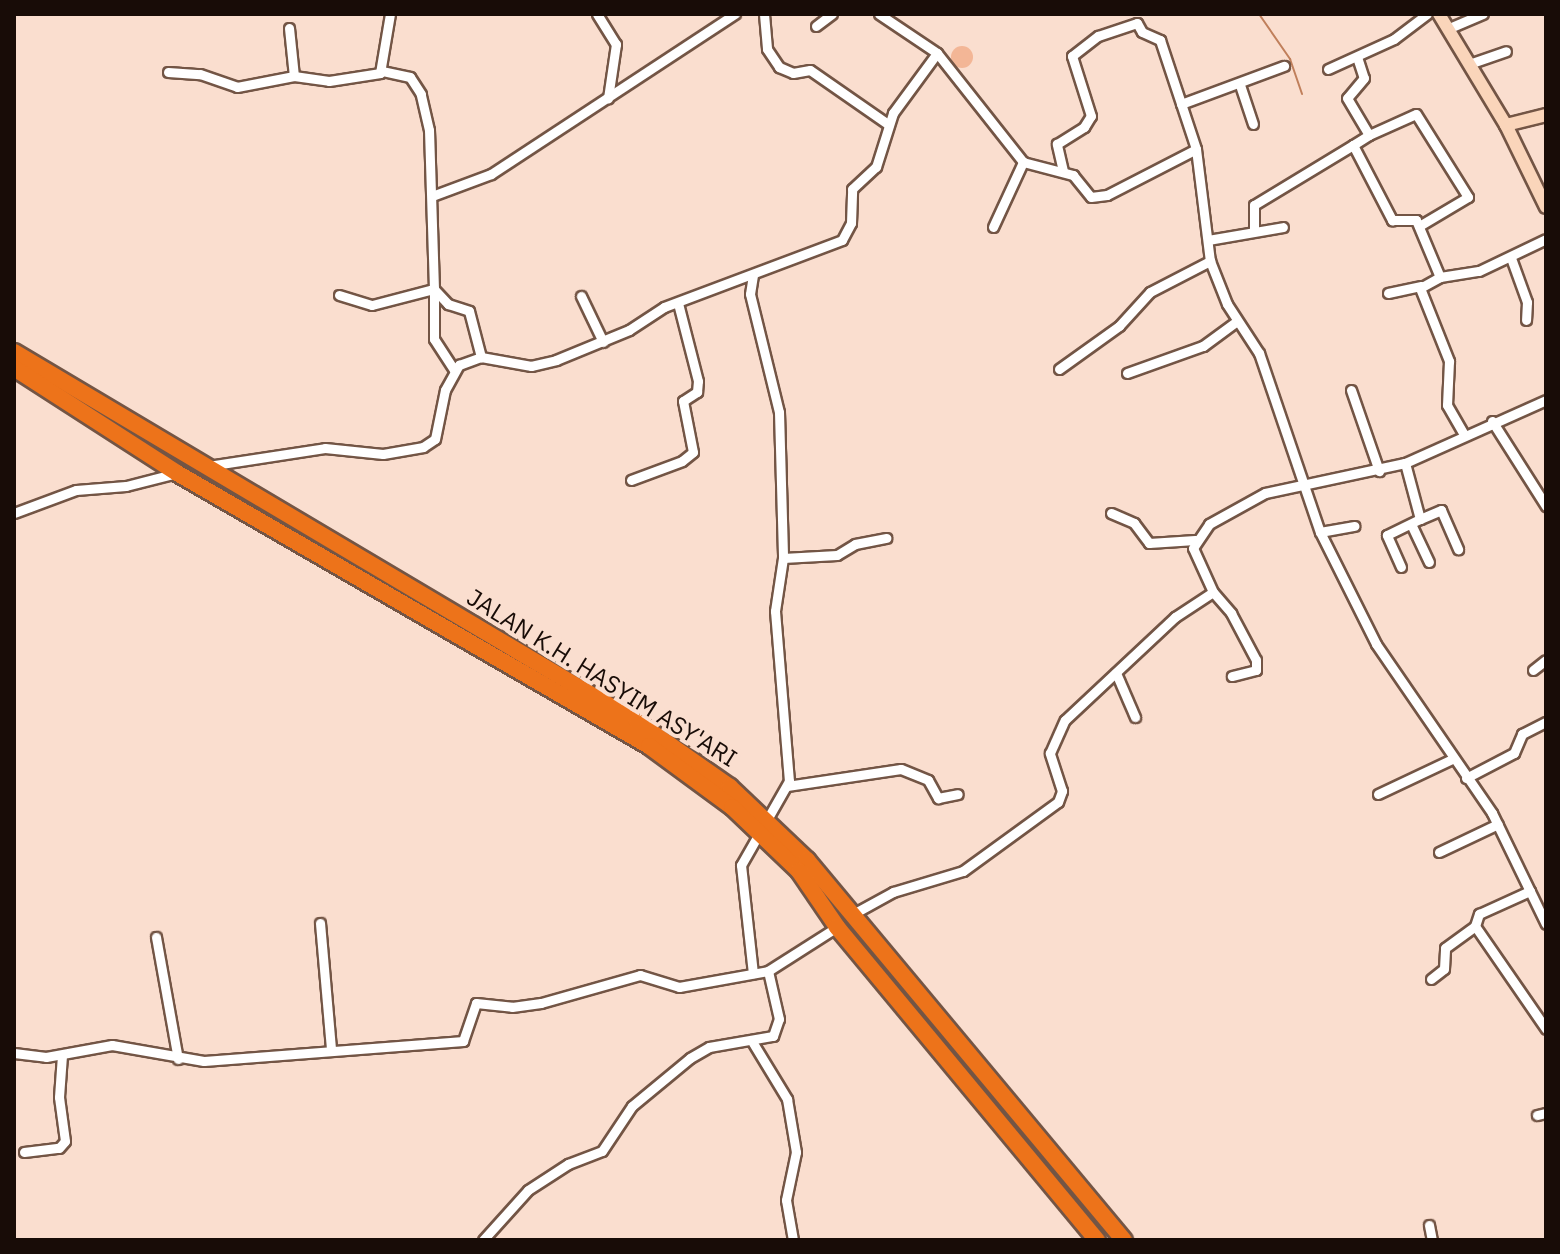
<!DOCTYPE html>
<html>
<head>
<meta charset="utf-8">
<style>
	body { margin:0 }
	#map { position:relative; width:1560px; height:1254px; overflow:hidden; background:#fadecf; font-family:"IBM Plex Sans",sans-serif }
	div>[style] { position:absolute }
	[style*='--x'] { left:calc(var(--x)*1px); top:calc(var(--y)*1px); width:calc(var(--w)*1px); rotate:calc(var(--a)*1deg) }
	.green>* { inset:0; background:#f3b696 }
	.round { border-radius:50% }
	.stream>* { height:2px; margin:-1px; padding:0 1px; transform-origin:1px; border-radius:1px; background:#c07f5b }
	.roads { filter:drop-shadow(2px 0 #735545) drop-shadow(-2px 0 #735545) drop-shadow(0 2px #735545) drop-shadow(0 -2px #735545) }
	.street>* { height:9px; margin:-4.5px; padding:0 4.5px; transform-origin:4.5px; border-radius:4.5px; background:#fff }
	.secondary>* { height:12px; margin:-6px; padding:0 6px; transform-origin:6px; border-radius:6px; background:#fad5ba }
	.highway>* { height:16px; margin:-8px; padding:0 8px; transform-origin:8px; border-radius:8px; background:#ed731a }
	span { translate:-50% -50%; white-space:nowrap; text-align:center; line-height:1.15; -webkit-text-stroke:8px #fadecf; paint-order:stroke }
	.street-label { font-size:24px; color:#180c07 }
	.frame { position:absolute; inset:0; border:16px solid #180c07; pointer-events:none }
</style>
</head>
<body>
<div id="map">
	<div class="green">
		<div class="round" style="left:951px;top:46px;width:22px;height:22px"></div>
	</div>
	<div class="stream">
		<div style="--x:1259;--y:14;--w:55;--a:55.4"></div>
		<div style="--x:1290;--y:59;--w:37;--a:71"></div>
	</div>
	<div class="roads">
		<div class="street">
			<div style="--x:597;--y:14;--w:36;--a:58"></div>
			<div style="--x:616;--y:44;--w:55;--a:98.4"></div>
			<div style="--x:764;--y:14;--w:35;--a:85"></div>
			<div style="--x:767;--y:49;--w:22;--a:56"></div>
			<div style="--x:779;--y:67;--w:15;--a:23"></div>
			<div style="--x:793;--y:73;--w:17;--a:-10"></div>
			<div style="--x:810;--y:70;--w:96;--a:34.8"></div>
			<div style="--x:879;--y:14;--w:70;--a:33.9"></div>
			<div style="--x:937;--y:53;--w:139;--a:51.7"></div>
			<div style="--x:1023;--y:162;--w:52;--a:14.6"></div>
			<div style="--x:1073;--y:175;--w:28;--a:51"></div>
			<div style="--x:1091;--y:197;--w:16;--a:-7"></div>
			<div style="--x:1107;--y:195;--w:100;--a:-27.3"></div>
			<div style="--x:816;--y:26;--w:20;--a:-37"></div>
			<div style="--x:289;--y:28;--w:48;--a:84.1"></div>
			<div style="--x:1447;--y:29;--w:39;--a:-23"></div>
			<div style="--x:1357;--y:57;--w:22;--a:72"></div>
			<div style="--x:1364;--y:78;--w:26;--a:130"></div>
			<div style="--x:1347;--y:98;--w:43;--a:59.3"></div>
			<div style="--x:1369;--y:135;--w:51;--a:-24.1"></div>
			<div style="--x:1416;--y:114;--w:98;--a:57.9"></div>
			<div style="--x:1468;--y:197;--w:57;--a:149.4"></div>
			<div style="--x:1469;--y:64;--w:39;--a:-19"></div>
			<div style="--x:1328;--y:69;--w:72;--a:-24.4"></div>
			<div style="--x:1394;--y:39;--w:41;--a:-37.1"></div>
			<div style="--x:168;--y:72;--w:32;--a:4"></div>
			<div style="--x:200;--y:74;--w:39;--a:19"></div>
			<div style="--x:237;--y:87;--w:58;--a:-10.9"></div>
			<div style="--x:294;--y:76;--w:35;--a:8"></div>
			<div style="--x:329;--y:81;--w:52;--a:-8.9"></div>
			<div style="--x:380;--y:73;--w:60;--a:-80.4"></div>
			<div style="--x:1240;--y:85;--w:41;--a:71.6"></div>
			<div style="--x:1181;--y:104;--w:110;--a:-20.3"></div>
			<div style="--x:1369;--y:135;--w:19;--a:148"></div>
			<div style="--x:1353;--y:145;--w:85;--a:62.5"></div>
			<div style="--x:1392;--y:220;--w:24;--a:0"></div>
			<div style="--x:1416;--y:220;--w:62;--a:67.2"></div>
			<div style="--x:1440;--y:277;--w:23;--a:151"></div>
			<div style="--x:1420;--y:288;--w:79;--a:68.3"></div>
			<div style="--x:1449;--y:361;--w:44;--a:92.6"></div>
			<div style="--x:1447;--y:405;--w:34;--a:60"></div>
			<div style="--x:1063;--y:171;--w:28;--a:-103"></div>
			<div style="--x:1057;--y:144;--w:32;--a:-32"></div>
			<div style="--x:1084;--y:127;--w:13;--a:-58"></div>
			<div style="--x:1091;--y:116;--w:63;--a:-107.6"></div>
			<div style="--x:1072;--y:56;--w:33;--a:-38"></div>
			<div style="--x:1098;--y:36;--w:41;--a:-18.4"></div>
			<div style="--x:1137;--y:23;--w:10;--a:61"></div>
			<div style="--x:1142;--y:32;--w:20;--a:24"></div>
			<div style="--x:1160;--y:40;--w:115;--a:71.7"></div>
			<div style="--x:1196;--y:149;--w:113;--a:82.9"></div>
			<div style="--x:1210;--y:261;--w:46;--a:68.4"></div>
			<div style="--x:1227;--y:304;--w:59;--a:56.9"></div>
			<div style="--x:1259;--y:353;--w:189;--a:71.2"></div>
			<div style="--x:1320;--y:532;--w:125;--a:63.4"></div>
			<div style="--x:1376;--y:644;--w:205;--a:55.5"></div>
			<div style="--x:1492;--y:813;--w:123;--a:64.1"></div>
			<div style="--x:432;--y:196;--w:63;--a:-20.4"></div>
			<div style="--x:491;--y:174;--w:292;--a:-33.3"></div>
			<div style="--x:993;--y:227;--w:72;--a:-65.2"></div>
			<div style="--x:1254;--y:231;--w:26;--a:-90"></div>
			<div style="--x:1254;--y:205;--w:116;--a:-31.2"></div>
			<div style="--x:1208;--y:240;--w:76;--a:-9.8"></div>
			<div style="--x:1511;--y:258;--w:47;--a:70"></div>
			<div style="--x:1527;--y:302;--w:18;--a:93"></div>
			<div style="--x:753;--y:275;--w:19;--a:99"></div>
			<div style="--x:750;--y:294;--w:122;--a:76.2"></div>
			<div style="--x:779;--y:412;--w:146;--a:88.4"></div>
			<div style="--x:783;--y:558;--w:54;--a:98.6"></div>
			<div style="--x:775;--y:611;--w:171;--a:85.3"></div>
			<div style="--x:789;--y:781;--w:97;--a:119.7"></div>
			<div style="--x:741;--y:865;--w:109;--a:83.7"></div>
			<div style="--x:1440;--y:277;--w:39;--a:-9"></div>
			<div style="--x:1479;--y:271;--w:74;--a:-25.5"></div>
			<div style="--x:434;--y:289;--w:21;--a:47"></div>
			<div style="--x:448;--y:304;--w:22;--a:18"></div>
			<div style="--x:469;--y:311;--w:48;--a:75.4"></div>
			<div style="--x:434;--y:289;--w:50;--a:90"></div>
			<div style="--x:434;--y:339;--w:37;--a:57"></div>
			<div style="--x:1388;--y:293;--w:34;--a:-12"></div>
			<div style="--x:339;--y:295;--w:34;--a:17"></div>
			<div style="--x:372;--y:305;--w:64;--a:-14.5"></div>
			<div style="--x:434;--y:289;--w:159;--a:-91.8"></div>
			<div style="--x:429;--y:130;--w:37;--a:-103"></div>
			<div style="--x:421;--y:94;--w:20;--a:-123"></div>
			<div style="--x:410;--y:77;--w:29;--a:-168"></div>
			<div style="--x:581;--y:296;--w:51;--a:64.4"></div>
			<div style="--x:1059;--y:369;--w:74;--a:-35.6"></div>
			<div style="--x:1119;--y:326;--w:46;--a:-47.6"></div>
			<div style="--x:1150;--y:292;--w:68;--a:-27.3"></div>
			<div style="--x:1127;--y:373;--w:81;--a:-19.6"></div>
			<div style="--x:1203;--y:346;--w:42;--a:-36.3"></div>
			<div style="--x:1351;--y:390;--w:86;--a:70.9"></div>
			<div style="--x:1492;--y:421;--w:101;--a:57.6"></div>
			<div style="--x:208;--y:466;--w:118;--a:-8.7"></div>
			<div style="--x:325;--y:448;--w:58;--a:5.9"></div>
			<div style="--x:383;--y:454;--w:41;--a:-9.9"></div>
			<div style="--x:423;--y:447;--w:14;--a:-34"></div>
			<div style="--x:435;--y:439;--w:50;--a:-78.5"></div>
			<div style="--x:445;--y:390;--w:29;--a:-61"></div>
			<div style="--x:459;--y:365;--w:23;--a:-20"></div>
			<div style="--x:481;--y:357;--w:51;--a:10.2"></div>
			<div style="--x:531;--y:366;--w:26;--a:-13"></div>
			<div style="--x:556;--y:360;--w:79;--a:-22.3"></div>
			<div style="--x:629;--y:330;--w:42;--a:-33.3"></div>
			<div style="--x:664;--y:307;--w:190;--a:-20.6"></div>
			<div style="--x:842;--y:240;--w:19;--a:-62"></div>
			<div style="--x:851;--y:223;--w:34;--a:-88"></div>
			<div style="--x:852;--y:189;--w:33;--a:-43"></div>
			<div style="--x:876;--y:167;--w:57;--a:-72.5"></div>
			<div style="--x:893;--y:113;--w:74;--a:-53.7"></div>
			<div style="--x:631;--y:480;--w:54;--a:-20.4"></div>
			<div style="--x:682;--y:461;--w:14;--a:-39"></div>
			<div style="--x:693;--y:452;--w:52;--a:-101.1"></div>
			<div style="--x:683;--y:401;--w:17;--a:-33"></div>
			<div style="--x:697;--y:392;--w:11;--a:-85"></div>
			<div style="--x:698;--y:381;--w:81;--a:-104.4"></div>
			<div style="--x:14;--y:513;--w:66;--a:-20.4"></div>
			<div style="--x:76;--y:490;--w:50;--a:-4.6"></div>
			<div style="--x:126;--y:486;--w:53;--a:-14.3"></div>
			<div style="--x:1111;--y:513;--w:25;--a:23"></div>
			<div style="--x:1134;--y:523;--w:25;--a:53"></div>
			<div style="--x:1149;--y:543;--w:46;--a:-3.7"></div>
			<div style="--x:1420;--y:519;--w:23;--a:-23"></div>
			<div style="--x:1441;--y:510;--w:43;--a:66.4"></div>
			<div style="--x:1411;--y:524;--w:42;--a:64.7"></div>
			<div style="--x:1320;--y:532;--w:35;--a:-10"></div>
			<div style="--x:783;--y:558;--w:54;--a:-3.2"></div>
			<div style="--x:837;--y:555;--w:21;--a:-31"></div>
			<div style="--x:855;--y:544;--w:32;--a:-11"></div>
			<div style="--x:1401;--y:567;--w:35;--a:-114"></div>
			<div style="--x:1387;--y:535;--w:37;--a:-26"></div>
			<div style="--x:1420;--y:519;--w:58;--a:-105"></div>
			<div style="--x:1213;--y:592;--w:28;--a:49"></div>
			<div style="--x:1231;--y:613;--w:53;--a:62"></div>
			<div style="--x:1256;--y:660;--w:10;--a:90"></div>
			<div style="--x:1256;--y:670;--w:25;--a:166"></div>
			<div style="--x:1533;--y:670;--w:16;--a:-38"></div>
			<div style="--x:1116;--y:673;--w:48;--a:66.6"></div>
			<div style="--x:1466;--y:778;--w:54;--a:-27.5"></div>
			<div style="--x:1514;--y:753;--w:21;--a:-67"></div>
			<div style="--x:1522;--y:734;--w:27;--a:-27"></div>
			<div style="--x:787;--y:786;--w:115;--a:-8.5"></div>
			<div style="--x:901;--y:769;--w:29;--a:22"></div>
			<div style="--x:928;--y:780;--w:21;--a:61"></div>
			<div style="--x:938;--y:798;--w:20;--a:-11"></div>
			<div style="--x:1378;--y:794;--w:82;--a:-25.3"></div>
			<div style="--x:1439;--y:852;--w:65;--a:-25.4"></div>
			<div style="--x:853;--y:914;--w:46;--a:-28.8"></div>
			<div style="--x:893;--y:892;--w:73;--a:-16.7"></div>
			<div style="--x:963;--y:871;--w:117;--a:-36"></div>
			<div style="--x:1058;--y:802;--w:12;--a:-70"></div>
			<div style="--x:1062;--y:791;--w:40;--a:-108"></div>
			<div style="--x:1050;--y:753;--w:36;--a:-66"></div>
			<div style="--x:1065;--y:720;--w:151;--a:-43.1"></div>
			<div style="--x:1175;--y:617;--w:45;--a:-33.3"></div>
			<div style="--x:1213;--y:592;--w:48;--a:-114.4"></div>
			<div style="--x:1193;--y:548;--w:29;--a:-56"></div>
			<div style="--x:1209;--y:524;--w:64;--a:-29"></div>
			<div style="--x:1265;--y:493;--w:143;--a:-12.1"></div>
			<div style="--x:1405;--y:463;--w:154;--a:-24.1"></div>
			<div style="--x:320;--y:923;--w:126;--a:85"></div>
			<div style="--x:1475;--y:926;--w:125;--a:55.4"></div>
			<div style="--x:156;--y:937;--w:124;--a:79.8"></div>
			<div style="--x:1431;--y:979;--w:16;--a:-38"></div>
			<div style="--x:1444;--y:969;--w:21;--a:-87"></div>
			<div style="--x:1445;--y:948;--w:37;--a:-36"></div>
			<div style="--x:1475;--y:926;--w:13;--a:-72"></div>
			<div style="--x:1479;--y:914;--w:56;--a:-24.3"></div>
			<div style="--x:753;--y:1043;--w:66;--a:58.7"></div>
			<div style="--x:787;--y:1099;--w:54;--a:80.4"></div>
			<div style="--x:796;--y:1152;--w:49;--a:101.8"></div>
			<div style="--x:786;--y:1200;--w:41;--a:80.1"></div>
			<div style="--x:14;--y:1053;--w:32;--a:7"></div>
			<div style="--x:46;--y:1057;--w:67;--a:-10.3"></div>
			<div style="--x:112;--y:1045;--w:93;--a:9.9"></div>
			<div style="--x:204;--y:1061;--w:260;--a:-4.4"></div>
			<div style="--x:463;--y:1041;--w:40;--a:-71.1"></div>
			<div style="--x:476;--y:1003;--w:36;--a:6"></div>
			<div style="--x:512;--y:1007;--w:29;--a:-8"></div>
			<div style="--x:541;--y:1003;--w:103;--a:-15.8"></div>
			<div style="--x:640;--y:975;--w:41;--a:17.1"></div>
			<div style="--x:679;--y:987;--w:90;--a:-10.2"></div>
			<div style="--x:768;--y:971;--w:82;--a:-32.5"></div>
			<div style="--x:1537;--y:1115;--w:9;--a:-13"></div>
			<div style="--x:24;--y:1152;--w:35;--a:-7"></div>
			<div style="--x:59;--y:1148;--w:9;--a:-49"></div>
			<div style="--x:65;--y:1141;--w:44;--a:-97.8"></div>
			<div style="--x:59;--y:1097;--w:42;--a:-85.9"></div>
			<div style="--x:1429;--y:1225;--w:15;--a:79"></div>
			<div style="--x:483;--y:1240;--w:67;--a:-48"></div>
			<div style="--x:528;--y:1190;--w:48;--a:-33"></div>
			<div style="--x:568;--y:1164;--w:36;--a:-21"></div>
			<div style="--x:602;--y:1151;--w:54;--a:-56.3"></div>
			<div style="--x:632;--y:1106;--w:75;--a:-39.6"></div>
			<div style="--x:690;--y:1058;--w:22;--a:-30"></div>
			<div style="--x:709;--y:1047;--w:65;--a:-9.8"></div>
			<div style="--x:773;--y:1036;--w:18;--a:-71"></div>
			<div style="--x:779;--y:1019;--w:49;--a:-102.9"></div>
		</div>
		<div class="secondary">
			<div style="--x:1439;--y:14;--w:130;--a:58.9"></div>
			<div style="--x:1506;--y:125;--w:91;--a:64"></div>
			<div style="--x:1506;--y:125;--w:41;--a:-14"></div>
		</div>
		<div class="highway">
			<div style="--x:14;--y:352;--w:725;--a:30.71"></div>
			<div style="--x:637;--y:722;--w:113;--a:35"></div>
			<div style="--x:730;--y:787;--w:106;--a:43.5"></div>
			<div style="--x:807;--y:860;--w:495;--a:50.2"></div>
			<div style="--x:14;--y:368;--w:194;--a:32.8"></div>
			<div style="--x:177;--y:473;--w:545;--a:30.04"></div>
			<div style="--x:649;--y:746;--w:103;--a:36.3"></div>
			<div style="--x:732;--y:807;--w:93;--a:43.7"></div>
			<div style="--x:799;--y:871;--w:68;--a:55.8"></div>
			<div style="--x:837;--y:927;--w:407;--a:50.3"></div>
		</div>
	</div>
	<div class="street-label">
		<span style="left:602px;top:678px;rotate:32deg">JALAN K.H. HASYIM ASY'ARI</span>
	</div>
	<div class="frame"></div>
</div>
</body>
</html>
